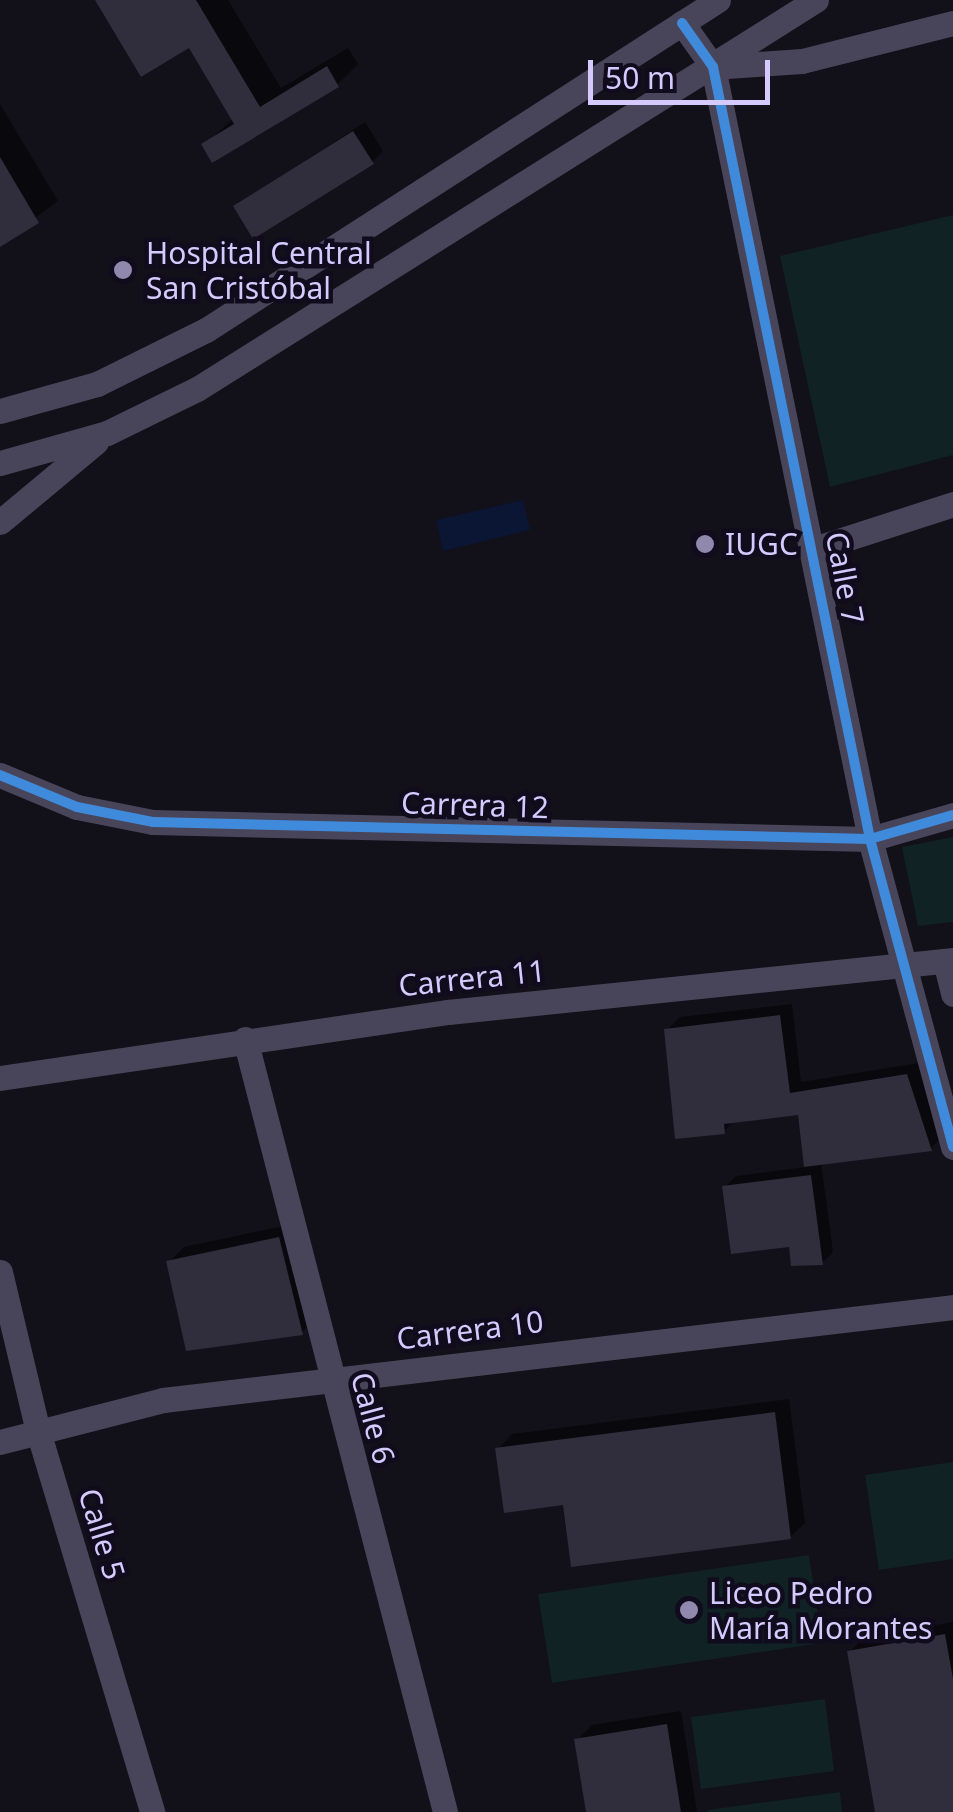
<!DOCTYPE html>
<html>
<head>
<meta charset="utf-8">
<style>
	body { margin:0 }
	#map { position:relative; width:953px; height:1812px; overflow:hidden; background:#121019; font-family:"Noto Sans",sans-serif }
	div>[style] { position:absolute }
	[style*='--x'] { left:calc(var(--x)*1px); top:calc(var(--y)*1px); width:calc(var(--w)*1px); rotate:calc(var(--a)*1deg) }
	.green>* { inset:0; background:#102224 }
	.water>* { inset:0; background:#0b1635 }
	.shadow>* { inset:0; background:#0007 }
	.building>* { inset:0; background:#302d3c }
	.street>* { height:25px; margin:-12.5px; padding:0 12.5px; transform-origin:12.5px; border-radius:12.5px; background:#48455a }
	.cycleway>* { height:10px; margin:-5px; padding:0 5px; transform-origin:5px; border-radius:5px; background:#408adc }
	.dots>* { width:28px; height:28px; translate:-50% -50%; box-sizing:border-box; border:5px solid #100c1d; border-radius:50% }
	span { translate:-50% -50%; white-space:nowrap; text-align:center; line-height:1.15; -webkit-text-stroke:9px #100c1d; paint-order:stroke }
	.poi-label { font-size:30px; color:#d4cafd }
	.left { translate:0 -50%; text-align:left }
	.street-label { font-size:30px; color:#d4cafd }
	.scale { position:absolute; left:588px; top:60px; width:182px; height:45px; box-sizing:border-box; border:5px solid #d4cafd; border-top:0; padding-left:12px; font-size:30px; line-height:35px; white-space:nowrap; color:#d4cafd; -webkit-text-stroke:8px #100c1d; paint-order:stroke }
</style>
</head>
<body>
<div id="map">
	<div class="green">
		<div style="clip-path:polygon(953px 215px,953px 455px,830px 487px,780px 256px)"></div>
		<div style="clip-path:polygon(953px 837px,953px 922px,918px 926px,902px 847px)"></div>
		<div style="clip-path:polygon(953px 1462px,953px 1559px,879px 1570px,865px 1475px)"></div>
		<div style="clip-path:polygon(809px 1555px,822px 1643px,552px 1683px,538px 1594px)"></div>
		<div style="clip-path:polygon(825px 1699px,834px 1771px,701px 1789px,691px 1717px)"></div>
		<div style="clip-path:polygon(840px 1792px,842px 1812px,708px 1812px,708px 1810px)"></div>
	</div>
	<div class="water">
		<div style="clip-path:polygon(523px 500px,530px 530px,443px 551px,436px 520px)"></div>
	</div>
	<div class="shadow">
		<div style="clip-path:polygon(98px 0,228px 0,281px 88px,348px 48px,358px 64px,337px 85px,204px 145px,234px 118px,190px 45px)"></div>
		<div style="clip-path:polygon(0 104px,58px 201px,0 244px)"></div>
		<div style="clip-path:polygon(365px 122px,383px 151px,372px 162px,236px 206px)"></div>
		<div style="clip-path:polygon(792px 1004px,801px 1082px,919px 1063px,943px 1136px,930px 1149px,821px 1162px,833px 1252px,822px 1263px,725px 1187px,736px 1176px,806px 1167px,801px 1113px,735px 1120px,724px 1131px,667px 1030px,680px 1017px)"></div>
		<div style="clip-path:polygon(293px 1224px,316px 1318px,302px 1332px,169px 1262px,184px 1247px)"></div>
		<div style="clip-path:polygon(789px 1399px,805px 1523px,790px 1537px,565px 1502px,498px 1449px,512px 1434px)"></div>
		<div style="clip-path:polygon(953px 1622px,953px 1812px,877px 1812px,850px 1652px,864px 1637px)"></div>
		<div style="clip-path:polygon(681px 1711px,697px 1812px,589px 1812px,577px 1740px,592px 1725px)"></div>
	</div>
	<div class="building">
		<div style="clip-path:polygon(95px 0,196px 0,260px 107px,327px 66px,339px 87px,212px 163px,201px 144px,234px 124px,189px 48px,141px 77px)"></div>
		<div style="clip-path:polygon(353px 131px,374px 164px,253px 239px,233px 206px)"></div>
		<div style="clip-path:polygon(0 157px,39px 223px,0 247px)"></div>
		<div style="clip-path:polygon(780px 1015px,790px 1093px,907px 1074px,932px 1151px,804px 1167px,798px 1115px,724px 1124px,725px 1134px,675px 1139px,664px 1029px)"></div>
		<div style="clip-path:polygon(811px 1175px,823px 1265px,791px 1266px,789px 1247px,731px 1254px,722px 1186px)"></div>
		<div style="clip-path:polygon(279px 1237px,303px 1335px,186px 1351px,166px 1261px)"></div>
		<div style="clip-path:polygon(775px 1412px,791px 1539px,571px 1567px,563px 1505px,504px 1513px,495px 1448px)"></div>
		<div style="clip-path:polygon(945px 1634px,953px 1679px,953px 1812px,875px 1812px,847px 1651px)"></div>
		<div style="clip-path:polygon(667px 1724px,681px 1812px,586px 1812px,574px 1739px)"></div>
	</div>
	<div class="street">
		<div style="--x:682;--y:23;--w:54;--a:54.8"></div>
		<div style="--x:713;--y:67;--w:788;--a:78.5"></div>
		<div style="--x:870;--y:839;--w:319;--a:74.9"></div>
		<div style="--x:713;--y:67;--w:89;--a:-3.9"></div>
		<div style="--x:802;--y:61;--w:156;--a:-14.1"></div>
		<div style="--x:0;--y:411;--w:101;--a:-15.6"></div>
		<div style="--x:97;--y:384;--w:122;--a:-26.4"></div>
		<div style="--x:206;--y:330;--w:609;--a:-32.8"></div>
		<div style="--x:0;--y:463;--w:111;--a:-15.7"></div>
		<div style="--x:107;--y:433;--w:100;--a:-26.1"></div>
		<div style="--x:197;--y:389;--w:731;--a:-32.15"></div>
		<div style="--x:0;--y:522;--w:125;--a:-39.8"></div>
		<div style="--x:814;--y:549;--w:146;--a:-17.9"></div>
		<div style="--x:0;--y:775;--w:83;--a:22.6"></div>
		<div style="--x:77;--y:807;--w:77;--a:11.2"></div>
		<div style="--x:153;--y:822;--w:717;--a:1.36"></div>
		<div style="--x:870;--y:839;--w:86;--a:-16.1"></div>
		<div style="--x:945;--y:961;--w:34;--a:76"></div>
		<div style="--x:245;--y:1039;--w:798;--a:75.49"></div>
		<div style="--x:0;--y:1078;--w:453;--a:-8.4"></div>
		<div style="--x:448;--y:1012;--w:508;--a:-5.88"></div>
		<div style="--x:0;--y:1272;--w:163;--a:76.6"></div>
		<div style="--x:38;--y:1431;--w:398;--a:73.3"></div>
		<div style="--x:0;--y:1442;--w:168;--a:-14.4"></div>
		<div style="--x:163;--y:1400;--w:795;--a:-6.71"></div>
	</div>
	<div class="cycleway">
		<div style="--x:682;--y:23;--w:54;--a:54.8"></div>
		<div style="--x:713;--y:67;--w:788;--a:78.5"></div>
		<div style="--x:870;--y:839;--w:319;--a:74.9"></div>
		<div style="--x:0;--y:775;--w:83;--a:22.6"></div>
		<div style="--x:77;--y:807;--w:77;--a:11.2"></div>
		<div style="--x:153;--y:822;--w:717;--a:1.36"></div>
		<div style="--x:870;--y:839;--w:86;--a:-16.1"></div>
	</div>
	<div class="dots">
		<div style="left:123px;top:270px;background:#9089ad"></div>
		<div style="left:705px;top:544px;background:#9089ad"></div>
		<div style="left:689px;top:1610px;background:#9089ad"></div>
	</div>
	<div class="poi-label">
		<span class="left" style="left:146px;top:270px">Hospital Central<br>San Cristóbal</span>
		<span class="left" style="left:725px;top:544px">IUGC</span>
		<span class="left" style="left:709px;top:1610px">Liceo Pedro<br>María Morantes</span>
	</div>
	<div class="street-label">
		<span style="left:845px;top:578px;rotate:79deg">Calle 7</span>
		<span style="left:475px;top:805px;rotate:2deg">Carrera 12</span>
		<span style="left:472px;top:978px;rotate:-6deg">Carrera 11</span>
		<span style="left:470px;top:1330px;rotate:-7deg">Carrera 10</span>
		<span style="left:373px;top:1418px;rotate:75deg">Calle 6</span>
		<span style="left:102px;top:1534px;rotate:73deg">Calle 5</span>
	</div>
	<div class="scale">50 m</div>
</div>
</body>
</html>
